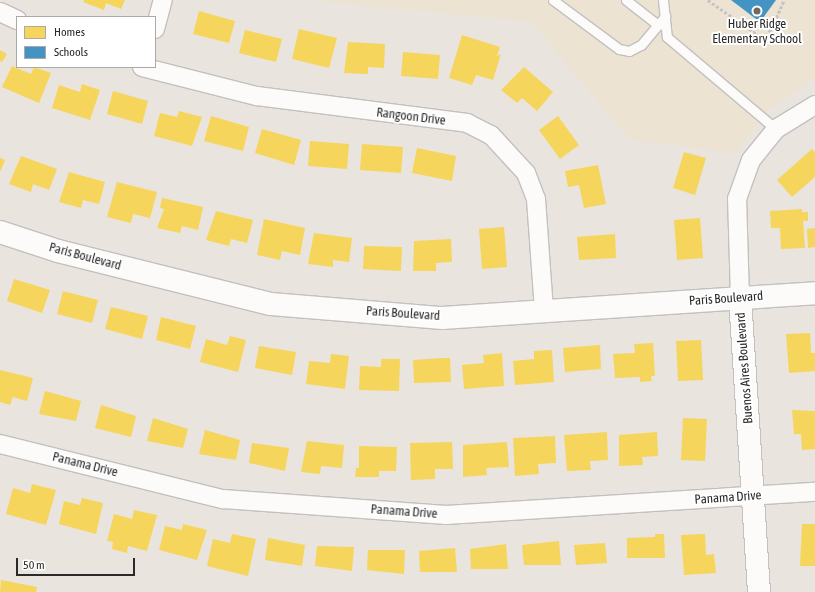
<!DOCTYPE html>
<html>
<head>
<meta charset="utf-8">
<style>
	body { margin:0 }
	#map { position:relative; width:815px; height:592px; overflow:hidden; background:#e9e4de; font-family:"Asap Condensed",sans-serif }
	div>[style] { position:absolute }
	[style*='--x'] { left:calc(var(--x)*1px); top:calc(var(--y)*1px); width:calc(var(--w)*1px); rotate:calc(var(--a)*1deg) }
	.education>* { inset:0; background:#ede3d2 }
	.homes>* { inset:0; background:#f6d55c }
	.schools>* { inset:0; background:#4393c3 }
	.path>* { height:2.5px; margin-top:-1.25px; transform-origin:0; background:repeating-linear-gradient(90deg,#c5c4c3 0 3px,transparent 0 5px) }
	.roads { filter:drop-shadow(1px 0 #c2c0c0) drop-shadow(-1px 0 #c2c0c0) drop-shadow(0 1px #c2c0c0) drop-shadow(0 -1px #c2c0c0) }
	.service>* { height:9px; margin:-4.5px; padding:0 4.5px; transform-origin:4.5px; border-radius:4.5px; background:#fcfbfa }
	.minor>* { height:18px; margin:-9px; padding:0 9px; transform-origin:9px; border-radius:9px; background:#fcfbfa }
	.tertiary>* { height:22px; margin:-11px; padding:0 11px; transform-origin:11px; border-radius:11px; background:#fcfbfa }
	.dots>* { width:11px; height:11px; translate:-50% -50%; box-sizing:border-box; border:2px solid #fff; border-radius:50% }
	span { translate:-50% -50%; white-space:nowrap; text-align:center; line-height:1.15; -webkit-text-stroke:4px #fff; paint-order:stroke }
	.poi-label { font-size:13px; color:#2a2a2a }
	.street-label { font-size:13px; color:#2a2a2a }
	.legend { position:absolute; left:16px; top:16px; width:140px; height:52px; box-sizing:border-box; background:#fff; border:1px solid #aaa; margin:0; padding:5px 7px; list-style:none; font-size:12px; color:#2a2a2a }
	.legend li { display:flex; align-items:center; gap:8px; height:20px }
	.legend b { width:20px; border:1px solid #aaa }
	.scale { position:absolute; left:16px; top:558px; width:119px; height:18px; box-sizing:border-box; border:2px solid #2a2a2a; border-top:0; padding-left:5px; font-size:12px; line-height:14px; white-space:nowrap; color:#2a2a2a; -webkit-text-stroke:3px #fff; paint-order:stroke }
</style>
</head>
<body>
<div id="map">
	<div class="education">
		<div style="clip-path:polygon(309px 0,815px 0,815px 79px,768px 110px,736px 153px,630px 140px,531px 22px)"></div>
	</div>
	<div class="homes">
		<div style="clip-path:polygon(84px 0,125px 0,121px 9px,106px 3px,104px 10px,83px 2px)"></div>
		<div style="clip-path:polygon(199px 11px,235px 21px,229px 43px,193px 34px)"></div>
		<div style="clip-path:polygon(299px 29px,337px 38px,329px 68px,292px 59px)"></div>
		<div style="clip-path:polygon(245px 30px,282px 39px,276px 62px,239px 53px)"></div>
		<div style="clip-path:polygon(462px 35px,500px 47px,497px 56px,501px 54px,493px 80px,476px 75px,472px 85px,449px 78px)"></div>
		<div style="clip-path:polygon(348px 42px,385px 44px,384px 68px,368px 67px,368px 74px,344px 73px)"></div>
		<div style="clip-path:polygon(0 50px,7px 54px,2px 62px,0 61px)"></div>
		<div style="clip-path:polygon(403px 52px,440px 55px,438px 79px,401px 76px)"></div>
		<div style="clip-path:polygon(12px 66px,31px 74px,34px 67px,51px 73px,39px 103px,2px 87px)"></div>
		<div style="clip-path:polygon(524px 67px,553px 92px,537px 111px,522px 98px,517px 103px,501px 90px)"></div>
		<div style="clip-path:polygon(82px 84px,100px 90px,90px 120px,52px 108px,59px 85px,80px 92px)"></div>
		<div style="clip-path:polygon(113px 91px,148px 101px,142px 124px,107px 114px)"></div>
		<div style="clip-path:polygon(179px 111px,202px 117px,192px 146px,154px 136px,160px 113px,177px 117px)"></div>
		<div style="clip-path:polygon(211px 116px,249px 127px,243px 151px,204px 141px)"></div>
		<div style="clip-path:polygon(558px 116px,579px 145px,560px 159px,539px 130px)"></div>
		<div style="clip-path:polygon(262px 129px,301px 140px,294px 165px,255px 153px)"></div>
		<div style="clip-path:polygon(310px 141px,349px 144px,347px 169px,308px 166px)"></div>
		<div style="clip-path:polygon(362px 144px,403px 147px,401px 173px,360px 170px)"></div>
		<div style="clip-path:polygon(417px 148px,456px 156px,452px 181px,412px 173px)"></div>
		<div style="clip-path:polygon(812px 149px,815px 152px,815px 177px,792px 197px,777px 180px)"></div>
		<div style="clip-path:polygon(684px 152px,706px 158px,695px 195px,673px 188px)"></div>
		<div style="clip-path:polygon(21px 156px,57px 169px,49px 190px,33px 184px,31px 192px,9px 184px)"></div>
		<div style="clip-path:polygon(0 158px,5px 160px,0 172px)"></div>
		<div style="clip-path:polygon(598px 165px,606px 204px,584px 208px,579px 185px,568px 187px,565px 171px)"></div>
		<div style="clip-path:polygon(69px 172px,105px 182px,99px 204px,83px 200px,81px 208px,59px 202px)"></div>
		<div style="clip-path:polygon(117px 182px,157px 192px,150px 218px,133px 214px,131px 223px,107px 217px)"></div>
		<div style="clip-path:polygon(162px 198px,203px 207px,198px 230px,182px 226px,180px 233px,157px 228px,164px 209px,160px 208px)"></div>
		<div style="clip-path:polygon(802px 209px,802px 212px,808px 212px,808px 221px,803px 221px,805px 248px,781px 249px,780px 228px,771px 228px,770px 211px)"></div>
		<div style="clip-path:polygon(216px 211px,253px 220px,247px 243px,231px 239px,229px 246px,206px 240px)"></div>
		<div style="clip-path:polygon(700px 218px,703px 258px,677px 260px,674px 220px)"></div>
		<div style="clip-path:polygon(264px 219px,305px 228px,300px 255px,282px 251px,280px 260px,257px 255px)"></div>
		<div style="clip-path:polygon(504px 227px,507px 267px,482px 269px,479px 229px)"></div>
		<div style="clip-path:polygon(815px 228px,815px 247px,808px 248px,807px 229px)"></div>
		<div style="clip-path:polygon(314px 233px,352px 238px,349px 262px,333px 260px,333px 267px,308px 264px)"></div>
		<div style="clip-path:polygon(615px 234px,616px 258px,579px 260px,577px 237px)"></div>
		<div style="clip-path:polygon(451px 239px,452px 262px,436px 263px,436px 271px,413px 271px,414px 241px)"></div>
		<div style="clip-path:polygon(364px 246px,402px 247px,401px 271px,363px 269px)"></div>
		<div style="clip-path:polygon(14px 279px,50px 290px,42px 313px,7px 301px)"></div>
		<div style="clip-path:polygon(63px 291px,98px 300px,92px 323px,57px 314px)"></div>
		<div style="clip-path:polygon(111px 307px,148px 316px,142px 339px,105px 329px)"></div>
		<div style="clip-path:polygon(161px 317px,196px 326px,190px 349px,156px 340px)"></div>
		<div style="clip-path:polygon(810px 333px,811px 353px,815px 353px,815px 371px,789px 373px,786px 334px)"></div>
		<div style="clip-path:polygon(230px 336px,246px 340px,238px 372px,200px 362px,206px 339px,227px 345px)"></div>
		<div style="clip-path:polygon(701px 340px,703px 380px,678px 381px,676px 341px)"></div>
		<div style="clip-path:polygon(653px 343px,655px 376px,651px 376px,652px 381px,640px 382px,640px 377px,615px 378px,613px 354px,635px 353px,634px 344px)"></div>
		<div style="clip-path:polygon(600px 345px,601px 369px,565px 372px,563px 348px)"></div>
		<div style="clip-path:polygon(259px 346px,296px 352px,292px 375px,255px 368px)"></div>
		<div style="clip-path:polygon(552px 350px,554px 382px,515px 385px,513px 361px,534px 359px,534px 351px)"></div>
		<div style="clip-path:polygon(502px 353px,504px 386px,464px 389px,462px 365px,484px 363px,483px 355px)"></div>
		<div style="clip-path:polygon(331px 354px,349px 356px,345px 389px,306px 384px,309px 361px,330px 363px)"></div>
		<div style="clip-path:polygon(443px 358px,450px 358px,451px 382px,414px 383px,413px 360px)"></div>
		<div style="clip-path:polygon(381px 359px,400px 359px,399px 391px,359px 390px,360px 366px,381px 367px)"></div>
		<div style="clip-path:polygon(0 370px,33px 378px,27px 401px,13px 397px,10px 405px,0 402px)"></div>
		<div style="clip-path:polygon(45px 391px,81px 401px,76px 421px,39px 414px)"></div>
		<div style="clip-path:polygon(101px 405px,136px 416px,131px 437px,95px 428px)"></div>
		<div style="clip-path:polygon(792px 410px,815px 411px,815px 449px,802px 450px,801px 434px,794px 434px)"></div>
		<div style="clip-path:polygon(153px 418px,188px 429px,183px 448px,147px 441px)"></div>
		<div style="clip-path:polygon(683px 418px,707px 419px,705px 461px,681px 460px)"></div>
		<div style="clip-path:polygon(205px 430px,240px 440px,236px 460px,199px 454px)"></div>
		<div style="clip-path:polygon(607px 432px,608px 460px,590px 461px,591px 470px,567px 471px,564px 435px)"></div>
		<div style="clip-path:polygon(657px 432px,658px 456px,642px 457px,643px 465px,619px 466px,619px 435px)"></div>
		<div style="clip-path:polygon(555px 436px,556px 463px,538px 464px,539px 474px,515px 476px,513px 438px)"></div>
		<div style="clip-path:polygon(307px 441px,344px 445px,342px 468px,321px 466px,320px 474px,301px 472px)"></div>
		<div style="clip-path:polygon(452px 442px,453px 469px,435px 469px,435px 479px,411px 480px,410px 443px)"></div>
		<div style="clip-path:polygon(507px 442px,509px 467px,486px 468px,487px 475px,463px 477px,463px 445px)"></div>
		<div style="clip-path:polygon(252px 443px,289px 448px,285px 471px,249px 463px)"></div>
		<div style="clip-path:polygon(359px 446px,397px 447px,396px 471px,379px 471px,379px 477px,355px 477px,356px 468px,359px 468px)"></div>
		<div style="clip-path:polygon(32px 484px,56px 490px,46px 525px,6px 514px,13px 488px,30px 493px)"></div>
		<div style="clip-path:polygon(82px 498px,103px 503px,96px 534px,59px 524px,64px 501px,80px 505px)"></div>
		<div style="clip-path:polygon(134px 510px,157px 515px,147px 551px,128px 546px,127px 553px,112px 549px,113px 542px,107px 541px,114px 514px,132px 519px)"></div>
		<div style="clip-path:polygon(183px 524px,207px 530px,197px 560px,159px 550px,165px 526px,182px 530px)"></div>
		<div style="clip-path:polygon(802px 524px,815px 524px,815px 566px,800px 566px)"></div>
		<div style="clip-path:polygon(232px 534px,256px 539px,248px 576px,207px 566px,213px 539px,230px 543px)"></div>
		<div style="clip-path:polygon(655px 534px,664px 534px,665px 558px,627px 558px,627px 538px,655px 537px)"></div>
		<div style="clip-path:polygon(705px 534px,706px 555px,714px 554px,716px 573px,684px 575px,681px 535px)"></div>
		<div style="clip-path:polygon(268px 538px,305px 545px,302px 566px,265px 560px)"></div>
		<div style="clip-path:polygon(559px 541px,561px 565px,524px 565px,522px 545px)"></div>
		<div style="clip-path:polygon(605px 543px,607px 563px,576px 565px,574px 545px)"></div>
		<div style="clip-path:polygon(506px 544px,508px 569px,471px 569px,470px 549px)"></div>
		<div style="clip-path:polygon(317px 546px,354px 547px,352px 571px,315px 566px)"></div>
		<div style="clip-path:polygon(455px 548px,457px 572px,420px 572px,419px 551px)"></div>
		<div style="clip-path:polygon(368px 550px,405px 550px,404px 574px,367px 570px)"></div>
		<div style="clip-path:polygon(1px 580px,37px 587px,36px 592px,0 592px)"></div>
	</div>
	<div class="schools">
		<div style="clip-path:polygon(731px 0,776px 0,760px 22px)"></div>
	</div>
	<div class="path">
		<div style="--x:708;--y:0;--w:65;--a:34.9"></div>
		<div style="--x:761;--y:37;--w:5;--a:-11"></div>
		<div style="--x:766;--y:36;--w:11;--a:-56"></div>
		<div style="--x:772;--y:27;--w:30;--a:-66"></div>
	</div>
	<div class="roads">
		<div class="service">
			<div style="--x:553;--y:0;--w:82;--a:36.6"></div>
			<div style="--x:619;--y:49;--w:10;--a:11"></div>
			<div style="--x:629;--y:51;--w:13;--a:-27"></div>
			<div style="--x:641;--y:45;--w:38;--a:-50"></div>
			<div style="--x:626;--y:0;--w:41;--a:38"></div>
			<div style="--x:663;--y:0;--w:37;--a:84"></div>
			<div style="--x:667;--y:37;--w:143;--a:40.2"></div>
		</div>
		<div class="minor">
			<div style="--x:0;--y:12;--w:19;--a:25"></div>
			<div style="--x:155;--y:29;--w:30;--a:-75"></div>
			<div style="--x:142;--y:67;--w:119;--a:14.2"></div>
			<div style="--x:257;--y:96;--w:212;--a:7.3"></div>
			<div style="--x:467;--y:123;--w:27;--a:27"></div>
			<div style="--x:491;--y:135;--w:52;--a:47.4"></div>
			<div style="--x:526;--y:173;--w:28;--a:69"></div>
			<div style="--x:536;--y:199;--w:111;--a:85.9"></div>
			<div style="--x:740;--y:298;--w:99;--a:-91.7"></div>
			<div style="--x:737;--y:199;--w:41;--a:-70.3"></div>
			<div style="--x:751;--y:160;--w:40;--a:-51"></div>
			<div style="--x:776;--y:129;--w:46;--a:-31.6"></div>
			<div style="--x:0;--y:444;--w:230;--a:13.9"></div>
			<div style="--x:223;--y:499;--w:224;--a:4.1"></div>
			<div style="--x:446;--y:515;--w:370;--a:-3.6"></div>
		</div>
		<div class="tertiary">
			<div style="--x:0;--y:232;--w:61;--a:18.1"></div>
			<div style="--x:58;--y:251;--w:219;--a:14"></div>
			<div style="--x:271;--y:304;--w:172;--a:4.7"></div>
			<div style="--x:442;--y:318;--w:374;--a:-3.8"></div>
			<div style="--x:740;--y:298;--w:295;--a:86.3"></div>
		</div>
	</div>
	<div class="dots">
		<div style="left:757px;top:11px;background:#6d6b69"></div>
	</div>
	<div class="poi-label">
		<span style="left:757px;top:32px">Huber Ridge<br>Elementary School</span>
	</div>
	<div class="street-label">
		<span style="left:411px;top:117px;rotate:7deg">Rangoon Drive</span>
		<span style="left:85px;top:257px;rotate:15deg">Paris Boulevard</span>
		<span style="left:726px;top:299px;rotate:-4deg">Paris Boulevard</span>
		<span style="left:403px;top:314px;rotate:4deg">Paris Boulevard</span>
		<span style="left:745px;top:368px;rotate:-94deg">Buenos Aires Boulevard</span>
		<span style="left:85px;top:465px;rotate:14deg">Panama Drive</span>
		<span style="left:728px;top:498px;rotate:-4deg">Panama Drive</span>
		<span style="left:404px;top:512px;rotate:4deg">Panama Drive</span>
	</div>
	<ul class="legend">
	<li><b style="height:11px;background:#f6d55c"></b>Homes</li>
	<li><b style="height:11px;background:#4393c3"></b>Schools</li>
	</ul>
	<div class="scale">50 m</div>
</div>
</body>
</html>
